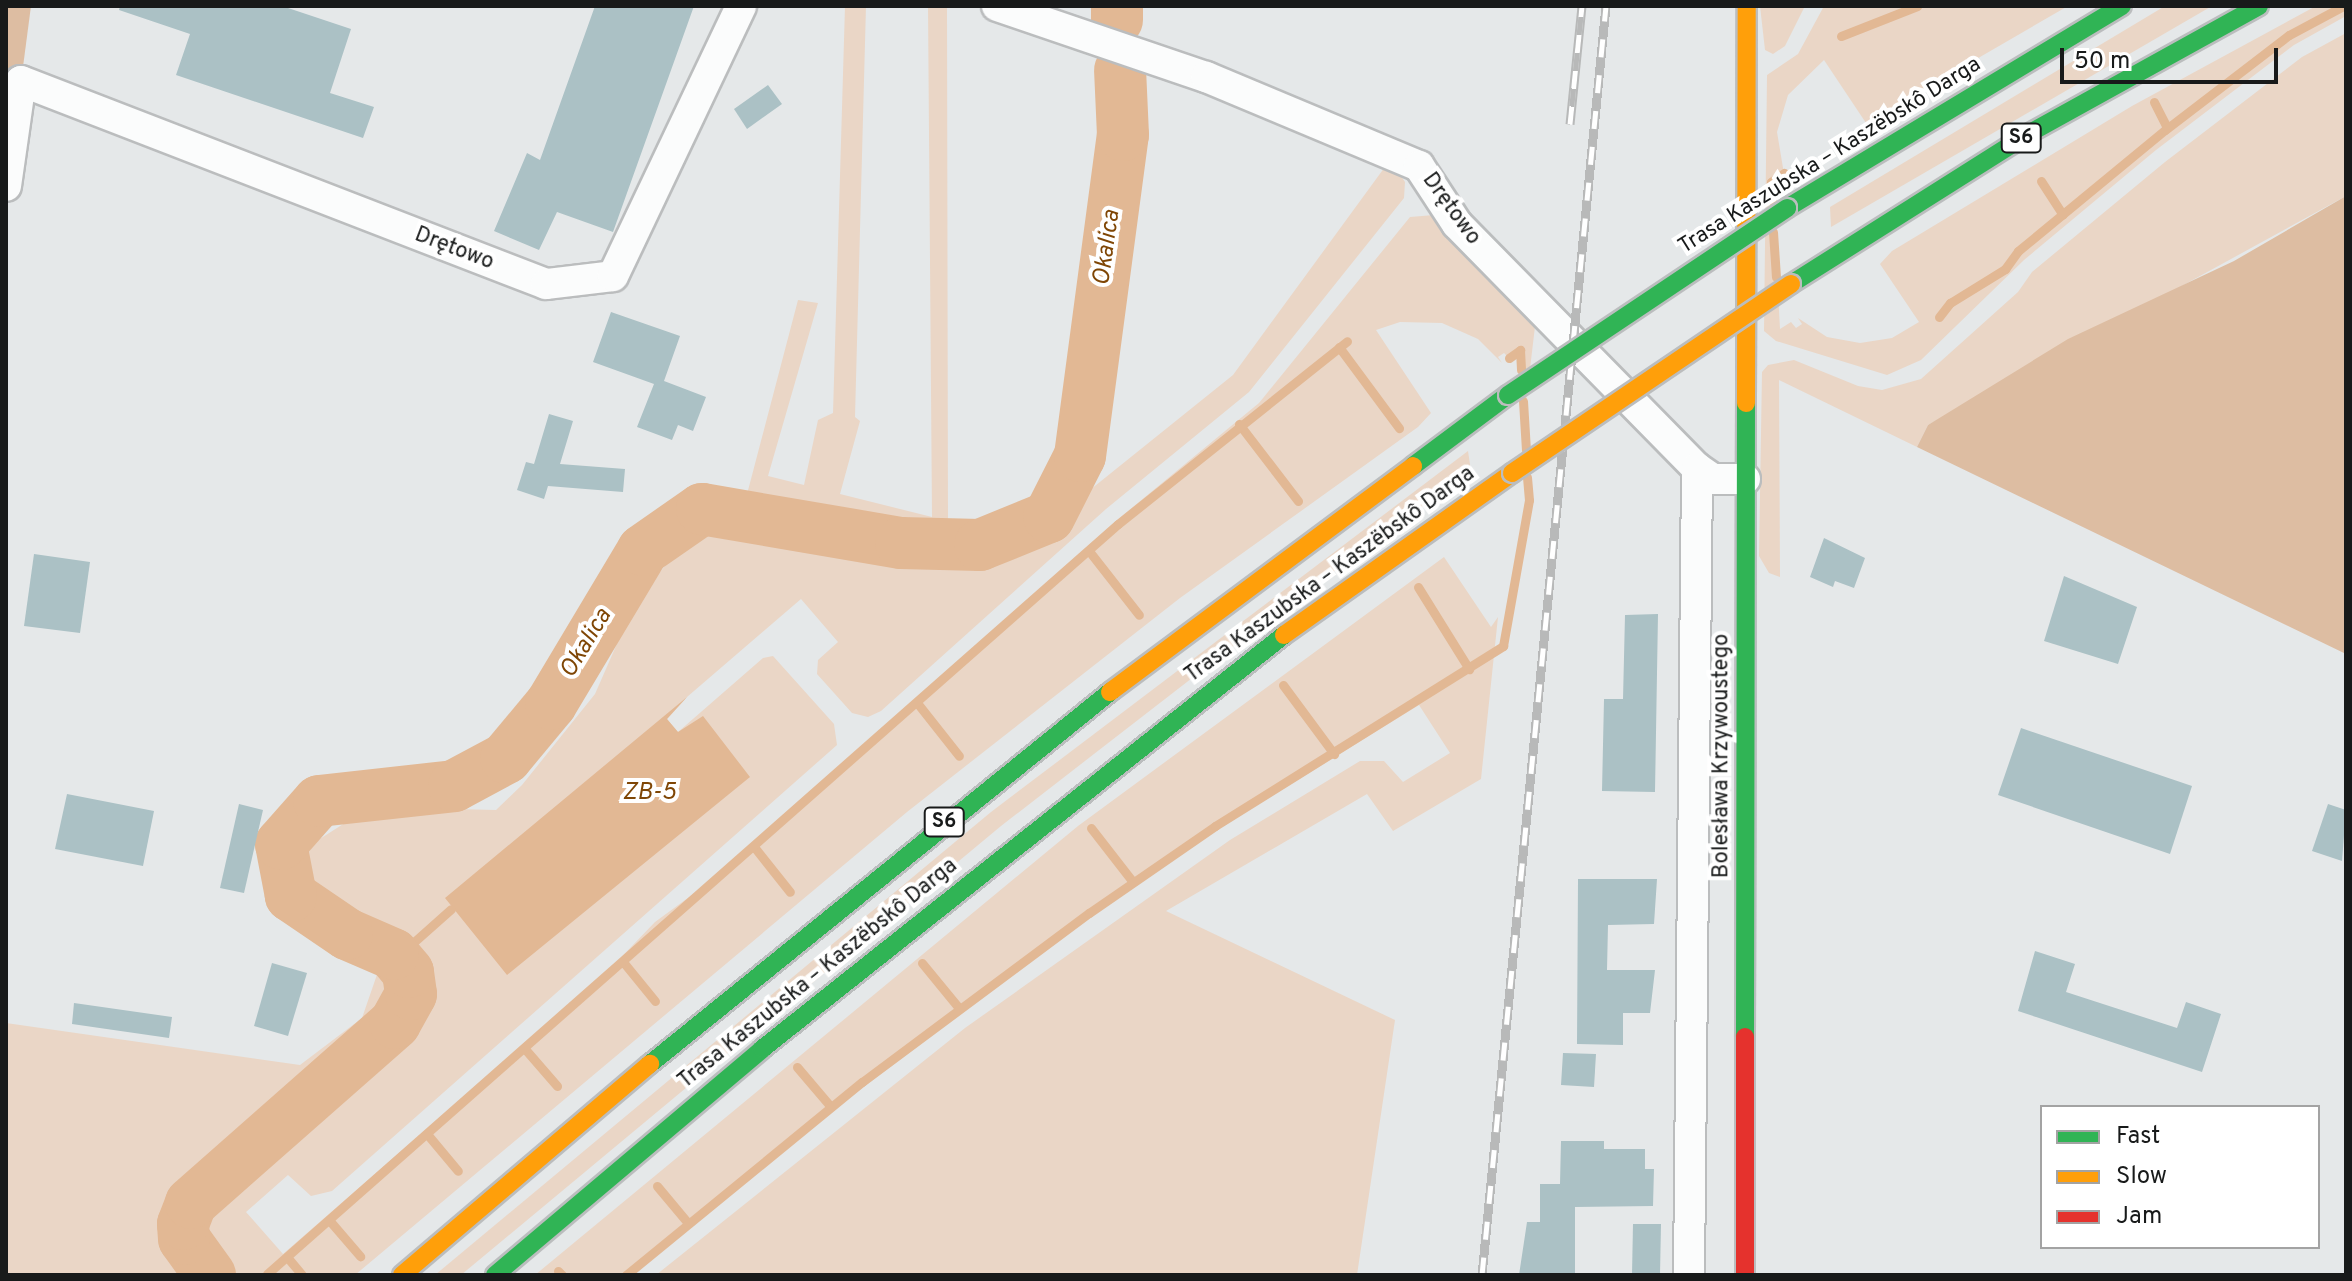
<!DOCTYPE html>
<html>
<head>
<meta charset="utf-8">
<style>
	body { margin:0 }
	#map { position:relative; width:2352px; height:1281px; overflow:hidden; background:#e5e8e9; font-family:Overpass,sans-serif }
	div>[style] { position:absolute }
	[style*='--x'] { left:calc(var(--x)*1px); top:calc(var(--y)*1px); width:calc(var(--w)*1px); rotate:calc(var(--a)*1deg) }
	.green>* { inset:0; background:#ead6c6 }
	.forest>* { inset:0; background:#ddbda2 }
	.water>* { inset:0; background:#e2b894 }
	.stream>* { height:9px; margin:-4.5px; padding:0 4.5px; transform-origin:4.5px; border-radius:4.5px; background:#e2b894 }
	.river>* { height:52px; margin:-26px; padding:0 26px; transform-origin:26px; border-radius:26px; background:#e2b894 }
	.building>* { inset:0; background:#abc1c5 }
	.roads { filter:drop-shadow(2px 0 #bbbdbe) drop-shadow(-2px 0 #bbbdbe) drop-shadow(0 2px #bbbdbe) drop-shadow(0 -2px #bbbdbe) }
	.street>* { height:30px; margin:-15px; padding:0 15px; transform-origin:15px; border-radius:15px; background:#fbfcfc }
	.fast>* { height:18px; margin:-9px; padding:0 9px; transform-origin:9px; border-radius:9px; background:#30b455 }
	.slow>* { height:18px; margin:-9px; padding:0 9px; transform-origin:9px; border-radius:9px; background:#ff9f0a }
	.jam>* { height:18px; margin:-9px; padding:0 9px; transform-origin:9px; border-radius:9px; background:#e5322d }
	.rail>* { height:9px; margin-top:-4.5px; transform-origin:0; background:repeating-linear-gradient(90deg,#fff 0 18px,#b8b9b9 0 36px); box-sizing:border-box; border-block:2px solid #b8b9b9 }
	.bridges { filter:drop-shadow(2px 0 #bbbdbe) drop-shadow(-2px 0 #bbbdbe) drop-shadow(0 2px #bbbdbe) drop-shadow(0 -2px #bbbdbe) }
	.fast-bridge>* { height:18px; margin:-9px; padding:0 9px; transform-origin:9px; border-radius:9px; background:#30b455 }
	.slow-bridge>* { height:18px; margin:-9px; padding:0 9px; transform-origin:9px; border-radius:9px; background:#ff9f0a }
	span { translate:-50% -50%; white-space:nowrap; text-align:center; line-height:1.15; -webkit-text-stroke:8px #fff; paint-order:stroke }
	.shield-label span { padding:2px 6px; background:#fff; border:2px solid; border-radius:6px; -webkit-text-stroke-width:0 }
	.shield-label { font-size:20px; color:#181a1a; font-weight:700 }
	.street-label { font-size:22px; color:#181a1a }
	.water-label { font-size:24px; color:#7f4605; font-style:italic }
	.frame { position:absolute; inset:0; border:8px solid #181a1a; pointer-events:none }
	.legend { position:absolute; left:2040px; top:1105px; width:280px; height:144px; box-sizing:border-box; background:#fff; border:2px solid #a3a3a3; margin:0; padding:10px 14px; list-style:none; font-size:24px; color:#181a1a }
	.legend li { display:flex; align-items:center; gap:16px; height:40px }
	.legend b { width:40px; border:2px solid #a3a3a3 }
	.scale { position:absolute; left:2060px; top:48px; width:218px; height:36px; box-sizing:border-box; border:4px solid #181a1a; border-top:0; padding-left:10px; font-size:24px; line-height:28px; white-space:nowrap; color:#181a1a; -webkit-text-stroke:6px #fff; paint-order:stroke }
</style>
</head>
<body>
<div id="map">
	<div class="green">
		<div style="clip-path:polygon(845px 6px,866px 6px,855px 417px,860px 421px,840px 494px,932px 517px,928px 6px,947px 6px,948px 521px,968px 526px,961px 547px,977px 543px,1022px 505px,1065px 510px,1233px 375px,1390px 160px,1405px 182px,1404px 198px,1249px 392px,1106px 509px,881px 711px,868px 717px,852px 713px,817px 674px,818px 660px,838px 642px,801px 599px,687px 697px,667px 719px,678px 732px,763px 658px,773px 656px,834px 724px,837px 745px,332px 1191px,311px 1196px,288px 1175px,246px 1212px,283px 1254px,608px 971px,655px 922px,711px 881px,1116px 521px,1259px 403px,1410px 217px,1434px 215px,1536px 318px,1523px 428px,1519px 353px,1509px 358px,1504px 353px,1498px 357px,1502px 363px,1478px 339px,1442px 323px,1400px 322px,1376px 330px,1431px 413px,1418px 427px,1180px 598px,907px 812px,355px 1275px,6px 1275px,6px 1023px,300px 1065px,362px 1018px,381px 963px,366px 951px,375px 940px,297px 871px,315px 842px,370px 807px,496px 810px,522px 785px,595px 694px,637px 598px,695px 532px,740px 521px,798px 300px,818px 303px,768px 476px,804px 485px,818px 420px,833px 413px)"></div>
		<div style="clip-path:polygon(1760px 6px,1805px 6px,1785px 46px,1773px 54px,1765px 50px)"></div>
		<div style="clip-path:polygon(1824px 6px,2068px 6px,1866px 123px,1824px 60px,1788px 95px,1777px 132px,1784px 174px,1772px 183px,1780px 329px,1791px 322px,1796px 328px,1802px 324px,1798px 318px,1827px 337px,1860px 343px,1892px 338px,1919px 322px,1880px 264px,1892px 251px,2132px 106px,2316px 6px,2346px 6px,2346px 16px,2294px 45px,2156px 150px,2024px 260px,1921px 360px,1887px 375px,1776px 341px,1764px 331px,1767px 75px,1798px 54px)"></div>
		<div style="clip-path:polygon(2165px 6px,2212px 6px,1831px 227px,1830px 207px)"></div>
		<div style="clip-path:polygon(2346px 33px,2346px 196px,1928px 425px,1917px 447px,1779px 380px,1780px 577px,1769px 573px,1759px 556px,1762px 372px,1768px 365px,1794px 360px,1858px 386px,1882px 390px,1921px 379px,2018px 292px,2032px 272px,2165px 162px,2302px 57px)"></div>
		<div style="clip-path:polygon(1468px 451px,1471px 471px,1258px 627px,1001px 826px,461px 1275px,435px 1275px,991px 812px)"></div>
		<div style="clip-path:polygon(1444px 557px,1491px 627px,1498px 617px,1481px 779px,1393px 831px,1367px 794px,1166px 911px,1395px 1020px,1357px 1275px,656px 1275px,965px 1028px,1230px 840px,1360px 761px,1384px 761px,1403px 782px,1450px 753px,1419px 705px,1218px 829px,1052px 944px,827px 1115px,633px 1275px,535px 1275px,1078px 826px)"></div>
	</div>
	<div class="forest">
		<div style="clip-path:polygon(6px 6px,31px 6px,6px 196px)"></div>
		<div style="clip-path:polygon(2346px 196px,2346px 654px,1917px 447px,1928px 425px,2068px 339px,2234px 261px)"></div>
	</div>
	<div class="water">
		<div style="clip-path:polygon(687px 697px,667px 719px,678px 732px,703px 716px,750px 777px,507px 975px,445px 898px)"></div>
	</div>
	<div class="stream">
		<div style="--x:1841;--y:36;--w:82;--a:-21.5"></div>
		<div style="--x:2154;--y:102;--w:29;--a:63"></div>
		<div style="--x:2041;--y:181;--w:40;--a:57.1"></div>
		<div style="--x:1772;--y:201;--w:19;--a:-93"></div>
		<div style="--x:1771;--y:182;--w:16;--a:-35"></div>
		<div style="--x:1773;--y:232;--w:45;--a:86.2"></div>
		<div style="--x:1939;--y:317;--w:18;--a:-52"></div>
		<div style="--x:1950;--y:303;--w:65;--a:-31.7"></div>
		<div style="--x:2005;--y:269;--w:22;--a:-54"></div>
		<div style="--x:2018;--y:251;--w:190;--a:-39.5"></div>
		<div style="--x:2165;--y:130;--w:156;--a:-37.5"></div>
		<div style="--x:2289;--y:35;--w:61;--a:-28.2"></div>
		<div style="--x:1339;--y:347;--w:101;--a:53.5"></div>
		<div style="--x:1509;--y:358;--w:14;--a:-36"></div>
		<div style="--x:1520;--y:350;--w:20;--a:87"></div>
		<div style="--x:1523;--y:401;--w:49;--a:86.5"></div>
		<div style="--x:1239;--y:424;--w:97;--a:52.5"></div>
		<div style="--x:1089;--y:551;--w:81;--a:52"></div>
		<div style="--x:1418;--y:587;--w:97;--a:58.1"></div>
		<div style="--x:1283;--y:685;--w:86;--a:53.5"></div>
		<div style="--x:918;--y:704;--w:66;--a:51.7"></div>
		<div style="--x:1091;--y:828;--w:68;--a:52.1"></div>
		<div style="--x:755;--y:848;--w:56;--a:51.5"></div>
		<div style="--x:397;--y:957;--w:72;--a:-41.6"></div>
		<div style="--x:624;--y:963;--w:49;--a:50.8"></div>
		<div style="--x:922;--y:963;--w:58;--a:50.6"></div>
		<div style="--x:525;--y:1049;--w:49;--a:49.1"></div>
		<div style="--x:797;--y:1067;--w:52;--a:49.6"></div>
		<div style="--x:427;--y:1134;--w:48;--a:50"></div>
		<div style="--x:657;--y:1186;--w:48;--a:50"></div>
		<div style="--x:329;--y:1220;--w:48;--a:49.3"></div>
		<div style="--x:287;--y:1257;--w:23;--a:50"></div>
		<div style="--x:558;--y:1271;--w:6;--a:45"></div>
		<div style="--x:267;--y:1274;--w:1134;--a:-41.39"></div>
		<div style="--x:1118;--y:524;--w:293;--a:-38.6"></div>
		<div style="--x:626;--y:1275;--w:305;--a:-39.3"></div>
		<div style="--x:862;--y:1082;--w:283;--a:-36.7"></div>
		<div style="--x:1089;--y:913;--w:153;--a:-34.6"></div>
		<div style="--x:1215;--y:826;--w:340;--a:-32"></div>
		<div style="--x:1503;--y:646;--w:148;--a:-79.9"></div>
		<div style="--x:1529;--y:500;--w:23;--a:-95"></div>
	</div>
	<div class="river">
		<div style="--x:1117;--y:6;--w:14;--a:90"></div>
		<div style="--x:210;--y:1275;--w:44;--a:-125.8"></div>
		<div style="--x:184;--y:1239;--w:15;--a:-94"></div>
		<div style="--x:183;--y:1224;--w:22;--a:-69"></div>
		<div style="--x:191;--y:1203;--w:272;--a:-41.4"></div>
		<div style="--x:395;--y:1023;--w:33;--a:-61"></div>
		<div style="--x:411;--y:994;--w:22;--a:-98"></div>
		<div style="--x:408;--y:972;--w:23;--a:-130"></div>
		<div style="--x:393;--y:954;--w:50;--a:-156.5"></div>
		<div style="--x:347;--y:934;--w:68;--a:-145.8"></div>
		<div style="--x:291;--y:896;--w:53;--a:-100.9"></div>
		<div style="--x:281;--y:844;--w:57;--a:-48.5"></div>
		<div style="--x:319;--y:801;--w:136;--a:-6.3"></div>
		<div style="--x:454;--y:786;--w:59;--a:-28.3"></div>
		<div style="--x:506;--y:758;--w:70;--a:-50.2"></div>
		<div style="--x:551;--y:704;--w:179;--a:-59.1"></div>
		<div style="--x:643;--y:550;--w:72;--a:-34.8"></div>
		<div style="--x:702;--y:509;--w:202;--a:9.7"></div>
		<div style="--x:901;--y:543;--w:79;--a:1.5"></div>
		<div style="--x:980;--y:545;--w:74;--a:-22.1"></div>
		<div style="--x:1049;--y:517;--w:68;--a:-63.1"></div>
		<div style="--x:1080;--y:456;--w:324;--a:-82.4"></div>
		<div style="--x:1123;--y:135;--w:65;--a:-92.6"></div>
	</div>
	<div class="building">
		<div style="clip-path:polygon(120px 6px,282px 6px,351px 29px,330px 93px,374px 107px,363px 138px,176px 75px,190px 34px,119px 10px)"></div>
		<div style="clip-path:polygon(595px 6px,694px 6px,613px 232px,557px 212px,539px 250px,494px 231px,527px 153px,540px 160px)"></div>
		<div style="clip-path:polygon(768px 85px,782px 104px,747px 129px,734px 109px)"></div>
		<div style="clip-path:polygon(611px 312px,680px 336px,664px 381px,706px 397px,693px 431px,678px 425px,672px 440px,637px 427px,654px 384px,593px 362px)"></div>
		<div style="clip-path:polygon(549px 414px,573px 421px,560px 464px,625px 469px,623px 492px,548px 486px,544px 499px,517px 490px,526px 462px,534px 464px)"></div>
		<div style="clip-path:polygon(1824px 538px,1865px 558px,1854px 588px,1835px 581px,1833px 587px,1810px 577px)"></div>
		<div style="clip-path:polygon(34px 554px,90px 562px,80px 633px,24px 626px)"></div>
		<div style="clip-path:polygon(2064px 576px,2137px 607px,2118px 664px,2044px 641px)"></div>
		<div style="clip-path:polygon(1658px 614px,1655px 792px,1602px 791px,1604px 699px,1623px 699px,1625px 615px)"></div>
		<div style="clip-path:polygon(2021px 728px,2192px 786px,2170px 854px,1998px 795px)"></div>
		<div style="clip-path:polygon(67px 794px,154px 811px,143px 866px,55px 849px)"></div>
		<div style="clip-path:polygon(239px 804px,263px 810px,244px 893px,220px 888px)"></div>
		<div style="clip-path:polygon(2328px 804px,2346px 810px,2342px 861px,2312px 851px)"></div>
		<div style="clip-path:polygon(1578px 879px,1657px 879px,1654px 924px,1608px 925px,1607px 970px,1655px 970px,1650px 1013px,1623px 1013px,1623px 1045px,1577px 1044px)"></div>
		<div style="clip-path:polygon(2035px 951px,2075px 964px,2066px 992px,2177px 1028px,2186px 1002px,2221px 1014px,2202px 1072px,2018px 1011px)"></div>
		<div style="clip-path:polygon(272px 963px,307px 973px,288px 1036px,254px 1026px)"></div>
		<div style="clip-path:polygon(74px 1003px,172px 1017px,169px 1038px,72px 1024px)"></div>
		<div style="clip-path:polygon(1563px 1053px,1596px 1054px,1594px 1087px,1561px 1085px)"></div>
		<div style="clip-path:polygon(1561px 1141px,1604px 1141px,1604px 1149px,1645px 1149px,1645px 1169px,1654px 1169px,1653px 1206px,1575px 1207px,1575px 1275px,1519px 1275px,1527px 1222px,1540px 1222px,1540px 1184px,1560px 1184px)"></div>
		<div style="clip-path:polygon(1633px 1224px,1661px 1224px,1660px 1275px,1632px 1275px)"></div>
	</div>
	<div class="roads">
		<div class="street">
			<div style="--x:997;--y:6;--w:221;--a:18.8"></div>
			<div style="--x:1206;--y:77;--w:231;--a:22.7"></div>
			<div style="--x:1419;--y:166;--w:69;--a:56.8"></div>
			<div style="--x:1457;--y:224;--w:342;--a:45.5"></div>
			<div style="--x:1697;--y:468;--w:19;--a:35"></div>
			<div style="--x:1713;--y:479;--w:32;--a:0"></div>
			<div style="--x:6;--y:186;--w:106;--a:-81.9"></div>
			<div style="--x:21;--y:81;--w:563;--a:21.14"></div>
			<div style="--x:546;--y:284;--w:67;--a:-6.8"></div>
			<div style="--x:613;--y:276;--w:299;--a:-64.6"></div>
			<div style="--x:1689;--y:1275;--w:807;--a:-89.43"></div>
		</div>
		<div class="fast">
			<div style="--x:1787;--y:208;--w:391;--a:-31.1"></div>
			<div style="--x:1791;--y:284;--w:280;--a:-32.3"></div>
			<div style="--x:2028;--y:134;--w:264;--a:-29"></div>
			<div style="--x:1413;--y:466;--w:119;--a:-36.8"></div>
			<div style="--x:1745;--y:1037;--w:634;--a:-89.91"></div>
			<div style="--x:650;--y:1064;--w:592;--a:-38.96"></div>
			<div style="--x:495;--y:1275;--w:350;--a:-40.2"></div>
			<div style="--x:762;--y:1049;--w:666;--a:-38.42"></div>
		</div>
		<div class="slow">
			<div style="--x:1746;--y:403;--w:397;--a:-89.9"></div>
			<div style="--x:1284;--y:635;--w:280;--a:-35.4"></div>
			<div style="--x:1110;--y:692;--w:378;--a:-36.7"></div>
			<div style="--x:402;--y:1275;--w:326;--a:-40.4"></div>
		</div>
		<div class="jam">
			<div style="--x:1745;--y:1275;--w:238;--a:-90"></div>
		</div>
	</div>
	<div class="rail">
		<div style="--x:1570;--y:124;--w:119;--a:-84.2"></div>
		<div style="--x:1482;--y:1275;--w:1275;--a:-84.42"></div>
	</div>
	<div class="bridges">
		<div class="fast-bridge">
			<div style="--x:1508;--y:395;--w:336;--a:-33.8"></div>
		</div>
		<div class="slow-bridge">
			<div style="--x:1512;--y:473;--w:337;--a:-34.1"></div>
		</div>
	</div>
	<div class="shield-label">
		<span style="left:2021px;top:138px">S6</span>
		<span style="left:944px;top:822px">S6</span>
	</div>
	<div class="street-label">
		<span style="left:1830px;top:156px;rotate:-32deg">Trasa Kaszubska – Kaszëbskô Darga</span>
		<span style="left:1451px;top:209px;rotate:54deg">Drętowo</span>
		<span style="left:454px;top:249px;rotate:21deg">Drętowo</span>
		<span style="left:1330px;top:575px;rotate:-36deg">Trasa Kaszubska – Kaszëbskô Darga</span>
		<span style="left:1722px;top:756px;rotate:-90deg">Bolesława Krzywoustego</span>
		<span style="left:818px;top:974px;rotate:-39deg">Trasa Kaszubska – Kaszëbskô Darga</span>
	</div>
	<div class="water-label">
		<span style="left:1108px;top:248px;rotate:-82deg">Okalica</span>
		<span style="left:587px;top:644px;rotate:-59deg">Okalica</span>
		<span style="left:649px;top:794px">ZB-5</span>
	</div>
	<div class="frame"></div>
	<ul class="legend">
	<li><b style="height:10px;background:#30b455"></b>Fast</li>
	<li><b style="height:10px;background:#ff9f0a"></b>Slow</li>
	<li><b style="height:10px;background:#e5322d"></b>Jam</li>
	</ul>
	<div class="scale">50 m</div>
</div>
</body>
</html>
